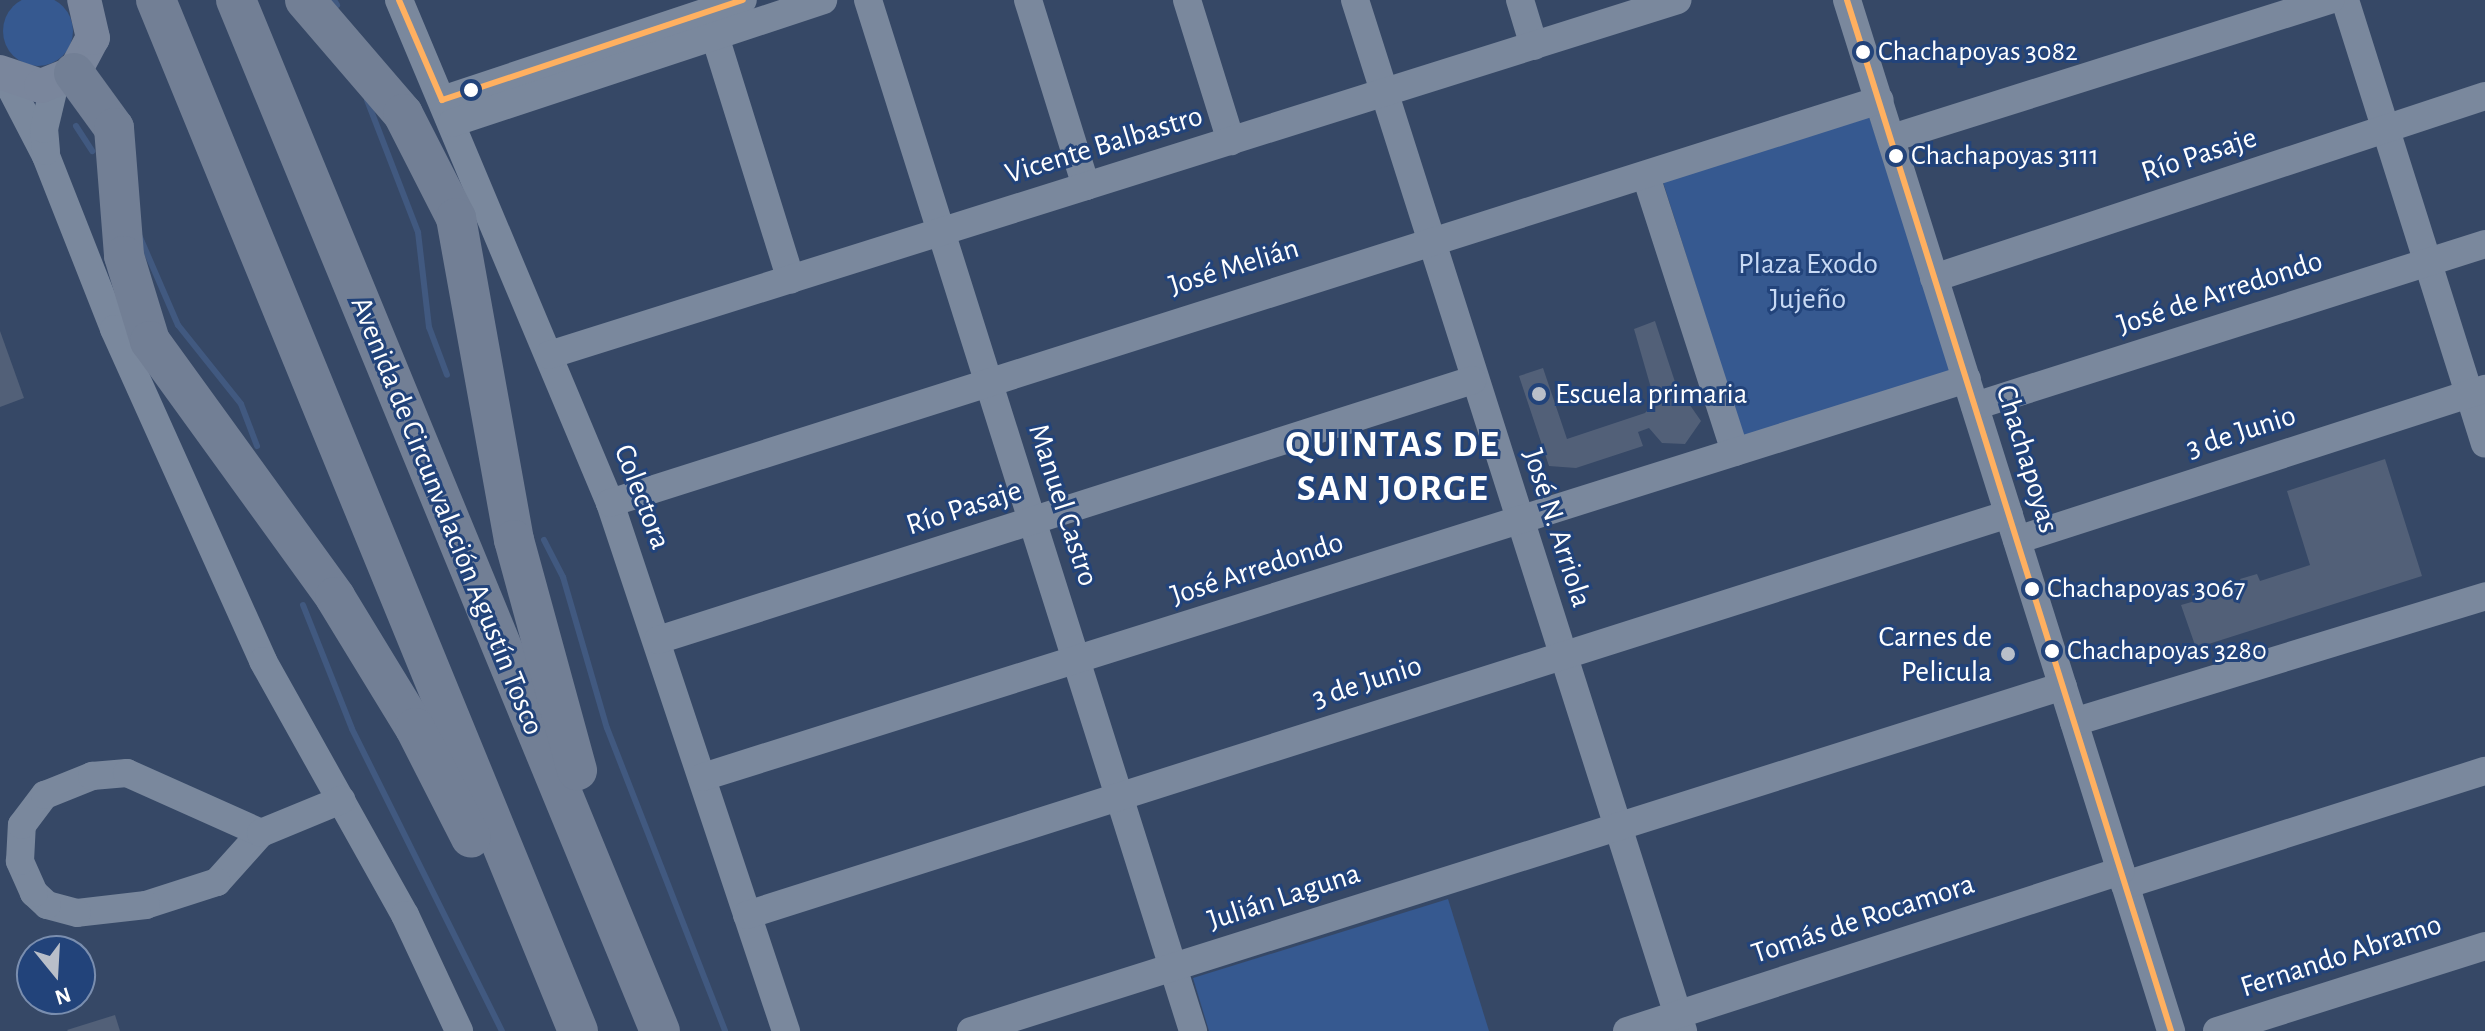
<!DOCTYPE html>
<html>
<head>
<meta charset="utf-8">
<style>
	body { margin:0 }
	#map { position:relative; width:2485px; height:1031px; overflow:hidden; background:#364866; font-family:"Alegreya Sans",sans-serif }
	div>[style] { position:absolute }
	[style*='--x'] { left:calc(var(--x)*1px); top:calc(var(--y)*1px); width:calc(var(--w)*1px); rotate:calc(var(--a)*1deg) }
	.green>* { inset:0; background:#365990 }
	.round { border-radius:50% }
	.stream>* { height:6px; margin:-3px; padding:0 3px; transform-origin:3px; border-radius:3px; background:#415980 }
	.building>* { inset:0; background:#526078 }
	.minor>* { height:28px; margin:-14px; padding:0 14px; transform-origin:14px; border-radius:14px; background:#7a889d }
	.major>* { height:34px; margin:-17px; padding:0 17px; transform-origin:17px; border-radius:17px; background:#7a869c }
	.highway>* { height:40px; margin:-20px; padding:0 20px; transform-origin:20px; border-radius:20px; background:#727f95 }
	.bus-1>* { height:6px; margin:-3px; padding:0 3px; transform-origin:3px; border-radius:3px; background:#ffb060 }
	.dots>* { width:22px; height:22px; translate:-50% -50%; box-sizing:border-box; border:4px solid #22437a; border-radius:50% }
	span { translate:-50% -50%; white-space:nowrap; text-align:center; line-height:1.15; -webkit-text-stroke:6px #22437a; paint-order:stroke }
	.bus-label { font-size:28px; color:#fff }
	.left { translate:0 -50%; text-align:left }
	.street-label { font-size:30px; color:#fff }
	.park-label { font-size:30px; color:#c7d9f4 }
	.poi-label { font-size:30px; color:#fff }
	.right { translate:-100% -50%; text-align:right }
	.district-label { font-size:38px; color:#fff; font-weight:700; letter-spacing:2px }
	.north { position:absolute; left:16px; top:935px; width:80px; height:80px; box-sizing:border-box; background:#22437a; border:2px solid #7a8eaf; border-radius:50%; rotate:162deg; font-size:22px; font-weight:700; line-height:32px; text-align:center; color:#fff }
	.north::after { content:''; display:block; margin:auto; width:28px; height:36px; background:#b9bfc9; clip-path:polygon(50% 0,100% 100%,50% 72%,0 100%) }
</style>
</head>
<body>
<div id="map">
	<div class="green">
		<div class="round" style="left:3px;top:-4px;width:70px;height:70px"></div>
		<div style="clip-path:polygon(1869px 116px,1952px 374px,1746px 444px,1662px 179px)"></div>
		<div style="clip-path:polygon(1448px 899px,1489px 1031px,1209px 1031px,1193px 978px)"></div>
	</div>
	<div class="stream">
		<div style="--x:334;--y:0;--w:6;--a:59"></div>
		<div style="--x:367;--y:100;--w:142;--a:68.9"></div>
		<div style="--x:418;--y:232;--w:96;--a:83.4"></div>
		<div style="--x:429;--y:327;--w:51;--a:69.4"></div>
		<div style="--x:76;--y:126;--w:30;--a:57"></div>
		<div style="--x:139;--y:235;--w:98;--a:66.6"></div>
		<div style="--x:178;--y:325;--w:101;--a:51.4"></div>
		<div style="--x:241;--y:404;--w:45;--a:69.1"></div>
		<div style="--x:544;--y:540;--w:42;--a:62.8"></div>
		<div style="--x:563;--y:577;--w:157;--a:73.8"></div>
		<div style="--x:607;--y:728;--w:325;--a:68.7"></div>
		<div style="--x:303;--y:605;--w:133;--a:68.4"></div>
		<div style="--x:352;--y:729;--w:337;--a:63.6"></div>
	</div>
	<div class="building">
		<div style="clip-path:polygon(1655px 321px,1676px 385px,1664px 389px,1667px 399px,1685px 398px,1701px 421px,1685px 444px,1662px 443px,1649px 428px,1638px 432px,1643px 446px,1576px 468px,1549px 466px,1519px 376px,1543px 368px,1567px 439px,1645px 413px,1655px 402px,1634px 329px)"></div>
		<div style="clip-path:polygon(0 331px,24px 398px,0 407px)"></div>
		<div style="clip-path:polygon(2385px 459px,2422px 576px,2196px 648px,2181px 605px,2195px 601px,2192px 594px,2208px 589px,2210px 597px,2243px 586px,2240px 579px,2257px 574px,2260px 581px,2310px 565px,2287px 491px)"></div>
		<div style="clip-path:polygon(115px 1015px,120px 1031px,68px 1031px,67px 1030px)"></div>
	</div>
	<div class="minor">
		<div style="--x:399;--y:0;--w:545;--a:67.24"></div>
		<div style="--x:610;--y:503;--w:557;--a:71.57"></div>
		<div style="--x:868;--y:0;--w:1081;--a:72.5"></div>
		<div style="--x:1028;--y:0;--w:195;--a:72.7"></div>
		<div style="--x:1187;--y:0;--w:148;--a:72.7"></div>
		<div style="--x:1355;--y:0;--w:1082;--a:72.35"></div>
		<div style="--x:1520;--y:0;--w:48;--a:73.1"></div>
		<div style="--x:1847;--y:0;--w:1081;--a:72.55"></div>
		<div style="--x:2345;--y:0;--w:465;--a:72.5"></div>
		<div style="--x:709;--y:17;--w:275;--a:72.7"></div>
		<div style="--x:4;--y:75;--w:91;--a:62.6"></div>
		<div style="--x:46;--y:156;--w:186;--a:68.5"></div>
		<div style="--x:114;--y:329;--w:364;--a:65.8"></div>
		<div style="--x:263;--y:661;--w:291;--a:60.8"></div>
		<div style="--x:405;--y:915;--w:128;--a:65"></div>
		<div style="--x:442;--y:100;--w:317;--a:-18.4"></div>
		<div style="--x:452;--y:123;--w:391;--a:-18.3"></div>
		<div style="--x:1892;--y:138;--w:460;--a:-17.5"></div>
		<div style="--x:46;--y:151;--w:22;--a:-95"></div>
		<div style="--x:44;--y:129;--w:47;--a:-76.6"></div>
		<div style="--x:1646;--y:176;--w:290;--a:72.1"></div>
		<div style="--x:1934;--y:278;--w:580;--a:-18.28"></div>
		<div style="--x:549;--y:355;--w:1183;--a:-17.46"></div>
		<div style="--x:1975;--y:406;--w:535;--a:-17.62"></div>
		<div style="--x:610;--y:503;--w:1332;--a:-17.61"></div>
		<div style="--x:2017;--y:540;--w:492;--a:-17.9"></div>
		<div style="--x:658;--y:640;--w:855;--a:-17.69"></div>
		<div style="--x:2074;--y:722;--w:430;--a:-17"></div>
		<div style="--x:703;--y:777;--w:1325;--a:-17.48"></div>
		<div style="--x:261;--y:833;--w:66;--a:131.9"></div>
		<div style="--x:217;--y:882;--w:75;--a:162.1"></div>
		<div style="--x:146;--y:905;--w:69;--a:173.4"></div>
		<div style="--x:77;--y:913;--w:31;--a:-165"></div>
		<div style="--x:47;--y:905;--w:18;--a:-137"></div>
		<div style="--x:34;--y:893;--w:35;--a:-114"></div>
		<div style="--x:20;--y:861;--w:36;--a:-87"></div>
		<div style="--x:22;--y:825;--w:38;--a:-53"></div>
		<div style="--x:45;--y:795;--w:51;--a:-22"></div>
		<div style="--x:92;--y:776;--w:35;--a:-5"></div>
		<div style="--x:127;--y:773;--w:147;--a:24.1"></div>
		<div style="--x:261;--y:833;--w:87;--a:-22.4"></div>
		<div style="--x:2125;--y:885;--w:378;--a:-17.6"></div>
		<div style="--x:747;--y:915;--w:1324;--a:-17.63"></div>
		<div style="--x:971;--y:1031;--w:1145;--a:-17.53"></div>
		<div style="--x:1627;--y:1031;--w:519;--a:-17.95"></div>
		<div style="--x:2217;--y:1031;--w:281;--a:-17.6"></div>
	</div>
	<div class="major">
		<div style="--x:0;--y:72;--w:43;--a:18.9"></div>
		<div style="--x:41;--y:86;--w:35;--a:-22"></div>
		<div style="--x:74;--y:73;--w:40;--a:-62"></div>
		<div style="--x:93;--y:38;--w:39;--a:-103"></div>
	</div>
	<div class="highway">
		<div style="--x:156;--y:0;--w:1114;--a:67.74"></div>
		<div style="--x:236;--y:0;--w:1115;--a:67.65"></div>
		<div style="--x:305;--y:0;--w:150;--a:49.3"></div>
		<div style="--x:403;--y:114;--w:117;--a:63"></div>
		<div style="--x:456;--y:218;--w:327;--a:79.8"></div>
		<div style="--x:514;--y:540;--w:239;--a:74.7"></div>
		<div style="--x:74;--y:73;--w:68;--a:54"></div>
		<div style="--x:114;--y:128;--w:128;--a:85.5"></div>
		<div style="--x:124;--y:256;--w:89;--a:73"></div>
		<div style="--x:150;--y:341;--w:316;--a:54.1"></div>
		<div style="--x:335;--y:597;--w:153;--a:58.6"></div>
		<div style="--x:415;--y:728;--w:123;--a:63"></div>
	</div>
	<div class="bus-1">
		<div style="--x:399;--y:0;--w:109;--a:66.7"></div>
		<div style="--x:442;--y:100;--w:317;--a:-18.4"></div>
		<div style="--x:1847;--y:0;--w:1081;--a:72.55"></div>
	</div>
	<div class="dots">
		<div style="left:1863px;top:52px;background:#fff"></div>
		<div style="left:471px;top:90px;background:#fff"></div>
		<div style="left:1896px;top:156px;background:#fff"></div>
		<div style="left:1539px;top:394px;background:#b9bfc9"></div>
		<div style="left:2032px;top:589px;background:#fff"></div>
		<div style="left:2052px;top:651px;background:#fff"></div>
		<div style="left:2008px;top:654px;background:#b9bfc9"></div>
	</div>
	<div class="bus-label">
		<span class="left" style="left:1878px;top:52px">Chachapoyas 3082</span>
		<span class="left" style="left:1911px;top:156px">Chachapoyas 3111</span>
		<span class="left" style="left:2047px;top:589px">Chachapoyas 3067</span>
		<span class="left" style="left:2067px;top:651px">Chachapoyas 3280</span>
	</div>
	<div class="street-label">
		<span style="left:1104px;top:145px;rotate:-17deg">Vicente Balbastro</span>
		<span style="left:2199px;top:155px;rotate:-18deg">Río Pasaje</span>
		<span style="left:1234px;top:267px;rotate:-17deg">José Melián</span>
		<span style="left:2220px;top:293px;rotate:-18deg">José de Arredondo</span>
		<span style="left:2241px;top:432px;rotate:-18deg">3 de Junio</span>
		<span style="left:2027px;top:459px;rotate:73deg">Chachapoyas</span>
		<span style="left:642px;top:497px;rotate:69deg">Colectora</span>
		<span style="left:1063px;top:505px;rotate:72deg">Manuel Castro</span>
		<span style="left:964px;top:508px;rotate:-18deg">Río Pasaje</span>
		<span style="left:447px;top:516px;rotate:68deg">Avenida de Circunvalación Agustín Tosco</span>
		<span style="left:1557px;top:528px;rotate:72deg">José N. Arriola</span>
		<span style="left:1257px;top:569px;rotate:-18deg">José Arredondo</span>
		<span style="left:1367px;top:682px;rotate:-18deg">3 de Junio</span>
		<span style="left:1284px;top:897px;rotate:-18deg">Julián Laguna</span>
		<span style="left:1863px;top:919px;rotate:-18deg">Tomás de Rocamora</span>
		<span style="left:2341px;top:956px;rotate:-18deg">Fernando Abramo</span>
	</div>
	<div class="park-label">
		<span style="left:1808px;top:281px">Plaza Exodo<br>Jujeño</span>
	</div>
	<div class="poi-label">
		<span class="left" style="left:1555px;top:394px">Escuela primaria</span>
		<span class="right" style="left:1992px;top:654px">Carnes de<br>Pelicula</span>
	</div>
	<div class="district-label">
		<span style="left:1393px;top:468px">QUINTAS DE<br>SAN JORGE</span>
	</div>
	<div class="north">N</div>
</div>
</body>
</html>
